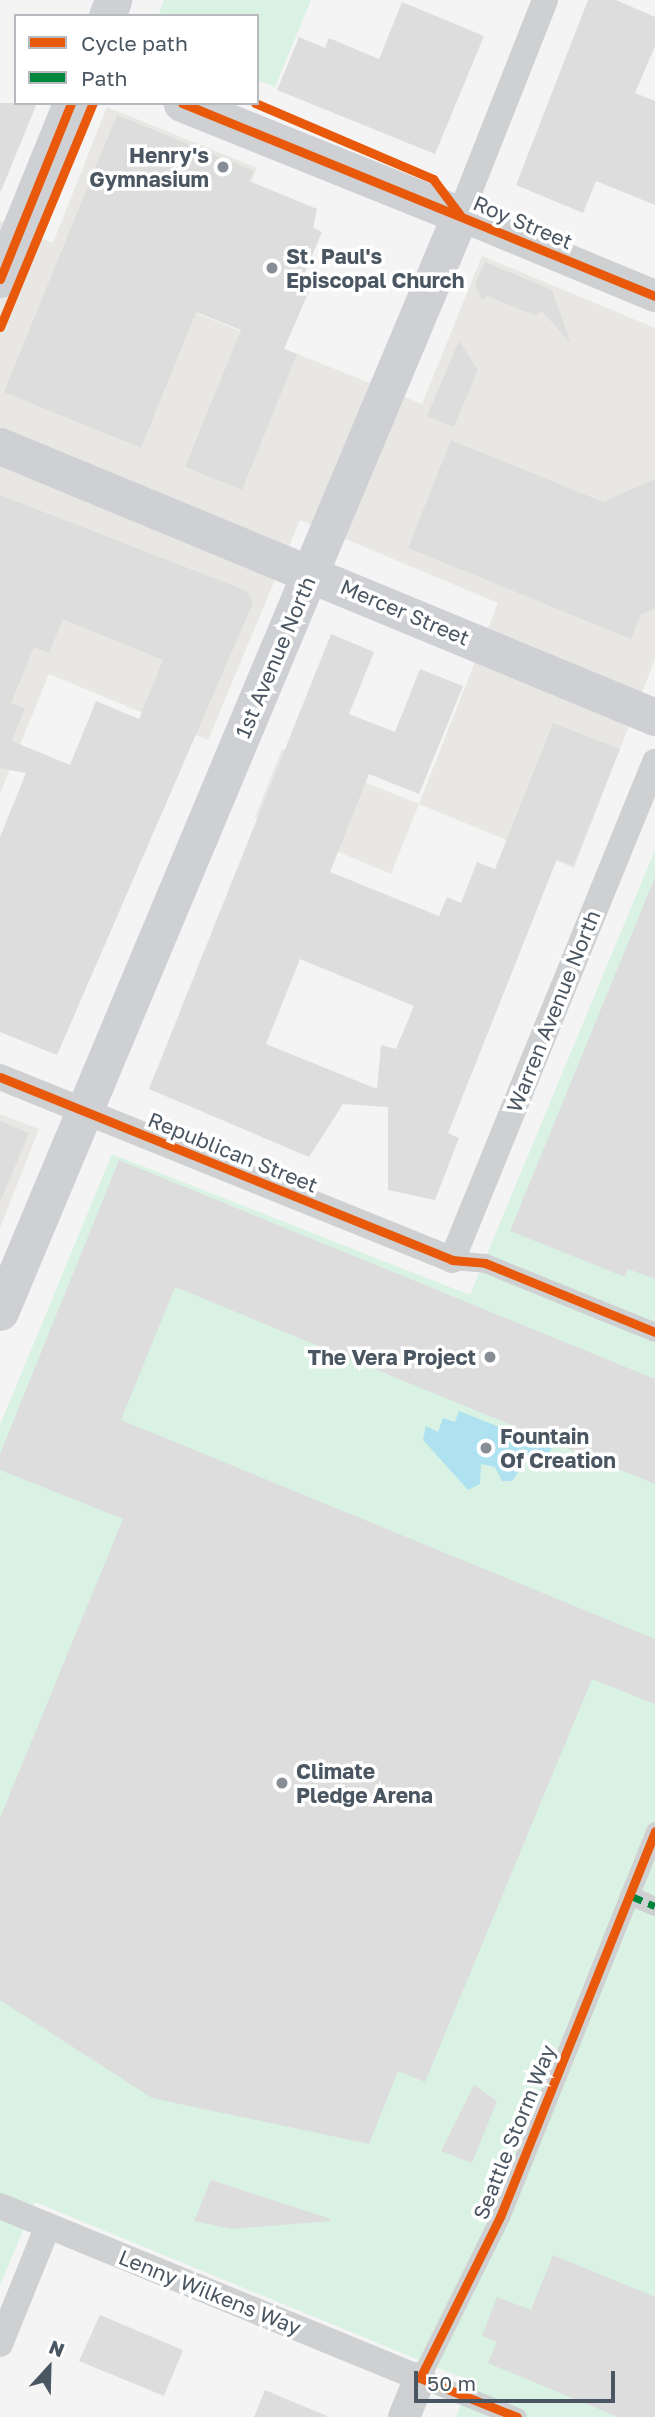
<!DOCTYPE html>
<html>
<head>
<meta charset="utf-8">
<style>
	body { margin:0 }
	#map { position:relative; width:655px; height:2417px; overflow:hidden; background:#f4f4f4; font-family:"Golos Text",sans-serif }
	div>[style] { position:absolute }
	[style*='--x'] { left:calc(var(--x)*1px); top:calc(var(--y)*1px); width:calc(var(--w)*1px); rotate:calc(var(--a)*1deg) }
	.commercial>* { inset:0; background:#e8e7e3 }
	.green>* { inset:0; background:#d9f2e3 }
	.water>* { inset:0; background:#aee2f0 }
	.building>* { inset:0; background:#ddddde }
	.pedestrian>* { height:19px; margin:-9.5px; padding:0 9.5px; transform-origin:9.5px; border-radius:9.5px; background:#ced0d2 }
	.minor>* { height:26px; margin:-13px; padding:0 13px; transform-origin:13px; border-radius:13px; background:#ced0d2 }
	.tertiary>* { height:32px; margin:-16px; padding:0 16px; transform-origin:16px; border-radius:16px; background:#ced0d2 }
	.secondary>* { height:37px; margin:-18.5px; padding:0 18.5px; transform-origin:18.5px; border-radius:18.5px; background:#ced0d4 }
	.quiet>* { height:7px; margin-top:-3.5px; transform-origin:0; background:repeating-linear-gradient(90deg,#00873e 0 14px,transparent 0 21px) }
	.cycleway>* { height:9px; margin:-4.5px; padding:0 4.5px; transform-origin:4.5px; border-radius:4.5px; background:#e8590c }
	.dots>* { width:19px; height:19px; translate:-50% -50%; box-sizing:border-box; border:4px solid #fff; border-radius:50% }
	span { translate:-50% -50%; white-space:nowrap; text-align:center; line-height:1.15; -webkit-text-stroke:7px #fff; paint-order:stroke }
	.poi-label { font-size:21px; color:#4a5661; font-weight:700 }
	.right { translate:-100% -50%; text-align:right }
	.left { translate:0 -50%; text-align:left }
	.street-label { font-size:21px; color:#4a5661 }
	.legend { position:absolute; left:14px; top:14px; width:245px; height:91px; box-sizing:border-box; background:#fff; border:2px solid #b7bbc0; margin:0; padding:9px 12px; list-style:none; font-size:21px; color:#4a5661 }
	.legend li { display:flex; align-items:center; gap:14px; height:35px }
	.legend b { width:35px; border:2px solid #b7bbc0 }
	.north { position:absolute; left:14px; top:2333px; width:70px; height:70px; -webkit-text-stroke:5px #fff; paint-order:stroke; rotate:22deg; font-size:19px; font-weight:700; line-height:28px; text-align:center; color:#4a5661 }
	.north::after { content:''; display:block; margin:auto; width:24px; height:32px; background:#4a5661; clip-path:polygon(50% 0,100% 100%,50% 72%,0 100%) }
	.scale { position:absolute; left:414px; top:2371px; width:201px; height:32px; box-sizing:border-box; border:4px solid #4a5661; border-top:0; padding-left:9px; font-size:21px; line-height:24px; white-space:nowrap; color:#4a5661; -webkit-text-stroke:5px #fff; paint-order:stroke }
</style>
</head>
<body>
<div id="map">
	<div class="commercial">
		<div style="clip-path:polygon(107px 107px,257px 168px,198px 314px,422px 404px,482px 256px,655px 328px,655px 659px,574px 868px,419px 804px,391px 874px,255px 817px,282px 749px,419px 804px,498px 603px,300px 520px,208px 740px,49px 674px,0 794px,0 221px,53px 243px)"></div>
		<div style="clip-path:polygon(0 1114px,39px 1129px,0 1228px)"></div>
	</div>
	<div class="green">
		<div style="clip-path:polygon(164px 0,311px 0,275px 87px,257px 80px,257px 16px,158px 16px)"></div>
		<div style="clip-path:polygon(655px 850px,655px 2417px,456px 2417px,470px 2381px,35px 2202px,0 2285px,0 1425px,112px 1154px,470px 1295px)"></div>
	</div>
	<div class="water">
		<div style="clip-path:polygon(459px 1411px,552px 1448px,543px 1462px,527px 1460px,512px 1481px,502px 1481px,495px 1467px,481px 1464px,480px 1484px,468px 1490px,423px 1440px,426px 1426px,438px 1432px,443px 1418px,455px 1422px)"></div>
	</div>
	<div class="building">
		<div style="clip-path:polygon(588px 0,616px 0,655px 17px,655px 46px,635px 93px,655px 101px,655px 205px,596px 181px,583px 213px,516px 185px)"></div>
		<div style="clip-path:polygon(402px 2px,484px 36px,435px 154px,277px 90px,299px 37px,325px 48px,329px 38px,379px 59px)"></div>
		<div style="clip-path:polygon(0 103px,37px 103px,1px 191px,0 191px)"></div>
		<div style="clip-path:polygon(117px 115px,254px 171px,249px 181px,317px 209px,313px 228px,322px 232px,299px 287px,309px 291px,284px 349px,297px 354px,242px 490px,185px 467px,241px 330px,196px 312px,141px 448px,4px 392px)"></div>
		<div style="clip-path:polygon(485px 262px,552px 290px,571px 344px,542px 311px,534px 315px,487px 296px,482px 299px,475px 284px)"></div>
		<div style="clip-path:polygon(459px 341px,478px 370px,454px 427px,427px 416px)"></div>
		<div style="clip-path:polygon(451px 440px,603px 502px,655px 479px,655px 609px,641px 614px,631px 639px,408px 548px)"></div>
		<div style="clip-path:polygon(evenodd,0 495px,247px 591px,253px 603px,57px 1055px,0 1032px,0 837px,26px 773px,0 768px,0 495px,63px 619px,163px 660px,139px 719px,96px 701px,70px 765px,12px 741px,25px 708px,11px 703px,34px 647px,49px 653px,63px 619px)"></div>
		<div style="clip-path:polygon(evenodd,331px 634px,374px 652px,349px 714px,395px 732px,420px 669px,463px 686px,419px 794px,369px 774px,330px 872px,439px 916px,447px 897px,461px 903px,477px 862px,495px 869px,553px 723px,620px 749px,573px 866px,557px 859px,448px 1133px,459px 1138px,435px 1200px,388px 1190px,388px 1107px,343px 1104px,309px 1157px,149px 1089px,331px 634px,300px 959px,414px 1006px,396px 1049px,381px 1045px,377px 1089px,266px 1044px,300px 959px)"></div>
		<div style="clip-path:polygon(655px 877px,655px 1279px,628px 1269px,625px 1277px,510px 1231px)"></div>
		<div style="clip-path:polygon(0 1121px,29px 1133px,0 1202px)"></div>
		<div style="clip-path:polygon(119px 1160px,655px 1379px,655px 1484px,175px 1287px,121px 1420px,655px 1639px,655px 1704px,592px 1679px,425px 2082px,398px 2071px,369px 2144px,152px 2098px,0 2000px,0 1818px,123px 1519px,0 1470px,0 1454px)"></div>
		<div style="clip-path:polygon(474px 2085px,497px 2101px,472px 2163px,441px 2151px)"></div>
		<div style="clip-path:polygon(211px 2180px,331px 2219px,330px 2221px,231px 2229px,194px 2221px)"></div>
		<div style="clip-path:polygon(553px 2255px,655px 2297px,655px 2417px,618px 2417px,488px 2363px,497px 2342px,482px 2336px,497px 2297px,531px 2310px)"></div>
		<div style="clip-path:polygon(100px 2315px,183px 2350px,164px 2396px,79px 2361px)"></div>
		<div style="clip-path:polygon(265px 2390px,327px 2416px,327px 2417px,254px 2417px)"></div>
	</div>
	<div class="pedestrian">
		<div style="--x:452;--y:1260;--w:33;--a:5"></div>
		<div style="--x:485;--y:1263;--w:183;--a:22.1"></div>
		<div style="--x:629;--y:1895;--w:28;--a:23"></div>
		<div style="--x:517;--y:2417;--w:105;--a:-158.1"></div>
		<div style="--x:420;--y:2378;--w:180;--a:-63.6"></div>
		<div style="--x:500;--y:2217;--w:416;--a:-68.1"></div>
	</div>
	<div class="minor">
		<div style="--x:460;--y:215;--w:231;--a:-68.4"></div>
		<div style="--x:0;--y:1077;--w:488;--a:22"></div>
		<div style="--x:452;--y:1260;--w:538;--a:-67.82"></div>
		<div style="--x:0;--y:2206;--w:454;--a:22.3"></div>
		<div style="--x:0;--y:2344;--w:127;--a:-67.9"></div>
	</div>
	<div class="tertiary">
		<div style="--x:460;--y:215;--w:211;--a:22.6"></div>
		<div style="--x:404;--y:2417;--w:42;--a:-67.7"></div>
	</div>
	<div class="secondary">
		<div style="--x:107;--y:16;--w:17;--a:-69"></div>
		<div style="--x:0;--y:279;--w:190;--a:-68"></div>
		<div style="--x:0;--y:446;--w:709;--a:22.48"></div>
		<div style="--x:0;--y:1312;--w:1190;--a:-67.25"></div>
		<div style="--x:460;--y:215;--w:300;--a:-158.1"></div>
	</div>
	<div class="quiet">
		<div style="--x:629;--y:1895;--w:28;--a:23"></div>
	</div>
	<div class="cycleway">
		<div style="--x:182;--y:103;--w:511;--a:22.2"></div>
		<div style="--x:255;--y:103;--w:194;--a:23.1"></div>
		<div style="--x:433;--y:179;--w:45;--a:53.1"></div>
		<div style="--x:0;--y:279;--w:190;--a:-68"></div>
		<div style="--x:0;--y:327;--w:243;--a:-67.5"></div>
		<div style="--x:0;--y:1077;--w:488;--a:22"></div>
		<div style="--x:452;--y:1260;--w:33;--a:5"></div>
		<div style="--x:485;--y:1263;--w:183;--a:22.1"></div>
		<div style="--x:517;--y:2417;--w:105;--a:-158.1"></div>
		<div style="--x:420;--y:2378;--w:180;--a:-63.6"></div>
		<div style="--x:500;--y:2217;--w:416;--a:-68.1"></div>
	</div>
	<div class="dots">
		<div style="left:223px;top:167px;background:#868d94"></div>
		<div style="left:272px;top:268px;background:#868d94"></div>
		<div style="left:490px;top:1357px;background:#868d94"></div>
		<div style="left:486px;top:1448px;background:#868d94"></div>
		<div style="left:282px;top:1783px;background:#868d94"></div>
	</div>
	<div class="poi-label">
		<span class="right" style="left:209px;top:167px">Henry's<br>Gymnasium</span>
		<span class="left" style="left:286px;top:268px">St. Paul's<br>Episcopal Church</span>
		<span class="right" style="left:476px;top:1357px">The Vera Project</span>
		<span class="left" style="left:500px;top:1448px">Fountain<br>Of Creation</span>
		<span class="left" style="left:296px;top:1783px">Climate<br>Pledge Arena</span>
	</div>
	<div class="street-label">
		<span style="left:523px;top:222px;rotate:23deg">Roy Street</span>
		<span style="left:405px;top:612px;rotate:23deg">Mercer Street</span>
		<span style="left:275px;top:657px;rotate:-67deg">1st Avenue North</span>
		<span style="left:553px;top:1011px;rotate:-68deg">Warren Avenue North</span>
		<span style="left:233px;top:1152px;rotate:22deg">Republican Street</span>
		<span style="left:514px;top:2132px;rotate:-68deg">Seattle Storm Way</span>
		<span style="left:210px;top:2292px;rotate:22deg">Lenny Wilkens Way</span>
	</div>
	<ul class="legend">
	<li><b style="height:9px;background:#e8590c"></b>Cycle path</li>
	<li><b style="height:9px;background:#00873e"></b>Path</li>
	</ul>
	<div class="north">N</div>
	<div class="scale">50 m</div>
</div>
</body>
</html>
